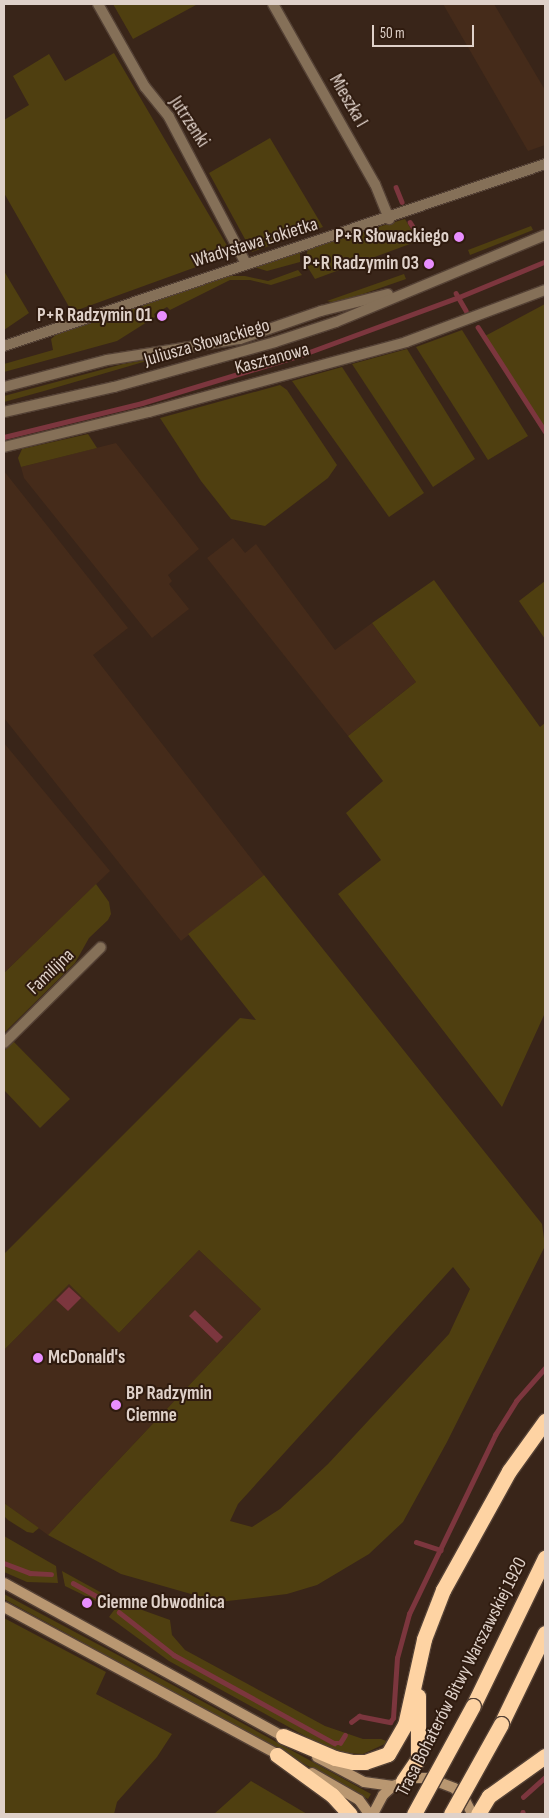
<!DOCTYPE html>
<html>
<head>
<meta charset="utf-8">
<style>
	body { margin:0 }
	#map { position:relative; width:549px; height:1818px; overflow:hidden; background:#392519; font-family:"Sofia Sans Condensed",sans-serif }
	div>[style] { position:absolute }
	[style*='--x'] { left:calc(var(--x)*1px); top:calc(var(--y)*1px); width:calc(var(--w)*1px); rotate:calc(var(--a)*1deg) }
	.built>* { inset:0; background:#452b1a }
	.green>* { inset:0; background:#4f3f10 }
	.water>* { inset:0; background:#7c363e }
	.stream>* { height:4.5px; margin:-2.25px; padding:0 2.25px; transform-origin:2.25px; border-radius:2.25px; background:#7c363e }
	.roads { filter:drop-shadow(1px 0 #544135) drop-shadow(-1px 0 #544135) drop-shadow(0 1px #544135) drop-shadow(0 -1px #544135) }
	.street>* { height:10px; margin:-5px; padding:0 5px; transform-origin:5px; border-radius:5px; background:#857058 }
	.secondary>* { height:10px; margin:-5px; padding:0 5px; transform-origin:5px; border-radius:5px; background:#b99771 }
	.highway>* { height:15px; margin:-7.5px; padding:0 7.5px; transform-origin:7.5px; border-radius:7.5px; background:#fed3a3 }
	.bridges { filter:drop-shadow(1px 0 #544135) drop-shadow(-1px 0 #544135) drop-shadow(0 1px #544135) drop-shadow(0 -1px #544135) }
	.highway-bridge>* { height:15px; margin:-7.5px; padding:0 7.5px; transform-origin:7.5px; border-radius:7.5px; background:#fed3a3 }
	.dots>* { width:14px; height:14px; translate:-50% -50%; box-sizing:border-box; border:2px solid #2f1b0f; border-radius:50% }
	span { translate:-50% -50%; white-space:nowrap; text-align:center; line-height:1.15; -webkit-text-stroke:4px #2f1b0f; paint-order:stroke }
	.street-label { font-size:19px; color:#dfd1c9 }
	.poi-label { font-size:19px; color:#dfd1c9; font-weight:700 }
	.right { translate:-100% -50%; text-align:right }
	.left { translate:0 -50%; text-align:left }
	.frame { position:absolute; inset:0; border:5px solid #dfd1c9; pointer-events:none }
	.scale { position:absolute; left:372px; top:25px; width:102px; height:22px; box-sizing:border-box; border:2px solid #dfd1c9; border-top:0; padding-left:6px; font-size:15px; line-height:18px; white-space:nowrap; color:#dfd1c9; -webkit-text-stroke:4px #2f1b0f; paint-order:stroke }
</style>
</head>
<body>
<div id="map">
	<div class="built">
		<div style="clip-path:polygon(443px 4px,494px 4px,545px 90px,545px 145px,528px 151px)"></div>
		<div style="clip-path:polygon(116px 443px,199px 549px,168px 575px,172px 581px,169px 584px,189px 609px,152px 638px,24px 478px,21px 467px)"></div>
		<div style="clip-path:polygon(4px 471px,128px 628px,93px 655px,264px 875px,181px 941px,4px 718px)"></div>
		<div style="clip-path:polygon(233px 538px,245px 553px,256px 544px,335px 650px,372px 623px,416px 682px,348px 736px,207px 558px)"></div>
		<div style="clip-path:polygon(4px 743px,110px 871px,4px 973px)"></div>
		<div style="clip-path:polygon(199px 1250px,261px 1309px,48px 1535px,4px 1503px,4px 1350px,69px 1283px,119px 1333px)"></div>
	</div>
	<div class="green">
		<div style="clip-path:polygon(113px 4px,195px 4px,196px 5px,133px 39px)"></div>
		<div style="clip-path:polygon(114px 53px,232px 254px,72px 312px,4px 193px,4px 120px,29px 105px,13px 76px,49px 54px,65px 81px)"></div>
		<div style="clip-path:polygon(270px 138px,323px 227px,252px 252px,209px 173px)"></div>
		<div style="clip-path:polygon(405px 219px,418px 241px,315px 279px,305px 263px,308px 248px)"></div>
		<div style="clip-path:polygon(531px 226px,533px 230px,470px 255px,468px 250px)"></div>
		<div style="clip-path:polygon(300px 251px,300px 262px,267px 271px,254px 267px)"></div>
		<div style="clip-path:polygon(298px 270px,302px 275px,271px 285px,250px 280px,230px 280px,170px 310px,167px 307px,154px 314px,155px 317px,117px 341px,4px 372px,4px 364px,53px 350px,51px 339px,57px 334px,221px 276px,245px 276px,268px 281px)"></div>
		<div style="clip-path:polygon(4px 271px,29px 313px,4px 330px)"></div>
		<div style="clip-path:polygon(404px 274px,406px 279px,337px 303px,327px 301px)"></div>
		<div style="clip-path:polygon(545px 304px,545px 429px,485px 336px)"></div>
		<div style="clip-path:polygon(462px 330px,528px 436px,488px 460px,416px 347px)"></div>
		<div style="clip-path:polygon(407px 349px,475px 459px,433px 487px,352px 364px)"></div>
		<div style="clip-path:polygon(157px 358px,44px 391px,4px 402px,4px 396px,123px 364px)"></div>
		<div style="clip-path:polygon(342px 367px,424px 493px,389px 517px,292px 381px)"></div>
		<div style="clip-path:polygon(280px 385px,287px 390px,337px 465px,328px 478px,265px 526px,231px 519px,201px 481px,160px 418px)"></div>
		<div style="clip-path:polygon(88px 434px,97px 448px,21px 467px,18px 458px,22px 449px)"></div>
		<div style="clip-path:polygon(434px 580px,540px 727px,545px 723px,545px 1013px,502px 1107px,338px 894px,381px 860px,346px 813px,383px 781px,348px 736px,416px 682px,372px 623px)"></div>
		<div style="clip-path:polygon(545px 581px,545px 639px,519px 601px)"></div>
		<div style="clip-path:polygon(evenodd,264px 875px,542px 1224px,545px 1246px,447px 1442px,403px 1522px,369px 1554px,317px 1585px,287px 1594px,219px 1602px,121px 1574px,48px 1535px,261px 1309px,199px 1250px,119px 1333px,69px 1284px,4px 1350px,4px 1254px,240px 1018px,256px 1020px,188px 934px,264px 875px,453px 1267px,470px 1289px,449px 1334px,328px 1464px,280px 1509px,252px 1527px,230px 1521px,238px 1504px,453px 1267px)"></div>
		<div style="clip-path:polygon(96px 884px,109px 902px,111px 914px,108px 920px,89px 938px,75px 963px,4px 1033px,4px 973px)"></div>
		<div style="clip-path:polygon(13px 1041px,70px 1099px,40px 1128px,4px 1090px,4px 1051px)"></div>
		<div style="clip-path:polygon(4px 1503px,39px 1528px,33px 1533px,27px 1532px,8px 1520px,4px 1516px)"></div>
		<div style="clip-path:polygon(4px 1536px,56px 1566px,58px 1583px,27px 1582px,4px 1572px)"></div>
		<div style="clip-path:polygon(62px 1571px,111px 1598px,108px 1607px,65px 1586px)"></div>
		<div style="clip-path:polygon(4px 1594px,116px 1654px,371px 1794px,368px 1799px,4px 1599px)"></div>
		<div style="clip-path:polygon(120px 1602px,170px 1620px,172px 1635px,185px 1650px,325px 1726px,363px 1739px,381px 1739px,389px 1742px,363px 1754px,342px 1753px,325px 1747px,169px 1661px,109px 1617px)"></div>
		<div style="clip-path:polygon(4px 1618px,106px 1672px,96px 1694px,172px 1734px,157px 1757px,117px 1802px,114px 1814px,4px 1814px)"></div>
		<div style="clip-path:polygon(251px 1781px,307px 1814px,214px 1814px)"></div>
	</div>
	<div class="water">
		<div style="clip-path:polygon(69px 1287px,81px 1298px,68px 1311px,56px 1300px)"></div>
		<div style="clip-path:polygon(195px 1310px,223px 1337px,217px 1343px,189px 1316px)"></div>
	</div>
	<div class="stream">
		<div style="--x:396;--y:187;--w:16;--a:68"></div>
		<div style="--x:410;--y:222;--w:15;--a:58"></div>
		<div style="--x:456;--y:293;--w:20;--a:60"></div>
		<div style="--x:478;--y:327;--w:124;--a:57.2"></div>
		<div style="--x:4;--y:437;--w:142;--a:-13.8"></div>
		<div style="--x:142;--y:403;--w:169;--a:-16.8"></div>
		<div style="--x:304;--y:354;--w:165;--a:-20.2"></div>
		<div style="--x:459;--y:297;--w:92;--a:-22.4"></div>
		<div style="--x:416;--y:1542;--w:26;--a:18"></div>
		<div style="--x:4;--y:1563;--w:28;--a:21"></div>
		<div style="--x:30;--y:1573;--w:21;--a:3"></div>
		<div style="--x:73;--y:1583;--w:41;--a:29.1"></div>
		<div style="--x:119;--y:1612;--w:70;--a:38"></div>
		<div style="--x:174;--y:1655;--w:183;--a:28.8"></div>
		<div style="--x:334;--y:1743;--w:6;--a:0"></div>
		<div style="--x:340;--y:1743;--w:9;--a:-58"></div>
		<div style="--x:351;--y:1722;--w:10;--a:-37"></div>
		<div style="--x:359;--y:1716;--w:32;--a:11"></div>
		<div style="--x:390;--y:1722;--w:5;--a:-53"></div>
		<div style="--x:393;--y:1718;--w:60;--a:-86.2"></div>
		<div style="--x:397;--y:1658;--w:46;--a:-74.7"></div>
		<div style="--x:409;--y:1614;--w:199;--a:-64.3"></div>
		<div style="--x:495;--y:1435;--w:40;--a:-58"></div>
		<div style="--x:516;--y:1401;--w:44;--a:-48.7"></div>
		<div style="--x:523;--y:1797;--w:30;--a:-42"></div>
		<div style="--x:523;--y:1812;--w:2;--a:90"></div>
	</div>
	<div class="roads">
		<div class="street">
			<div style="--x:98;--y:4;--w:95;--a:60.5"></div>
			<div style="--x:145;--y:87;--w:38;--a:51"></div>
			<div style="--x:169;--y:117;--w:164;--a:62.3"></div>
			<div style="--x:273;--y:4;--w:207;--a:60.5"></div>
			<div style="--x:375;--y:184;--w:38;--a:68"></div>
			<div style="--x:4;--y:346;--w:571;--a:-18.59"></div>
			<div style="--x:4;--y:387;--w:106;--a:-14.7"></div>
			<div style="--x:107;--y:360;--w:135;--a:-9"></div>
			<div style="--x:240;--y:339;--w:86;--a:-19.1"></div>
			<div style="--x:321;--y:311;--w:69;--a:-14.2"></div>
			<div style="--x:4;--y:412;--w:113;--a:-12.8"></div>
			<div style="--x:114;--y:387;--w:167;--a:-15.6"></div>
			<div style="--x:275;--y:342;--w:64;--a:-18.2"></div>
			<div style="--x:336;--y:322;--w:226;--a:-22.6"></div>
			<div style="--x:4;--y:447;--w:149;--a:-13.6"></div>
			<div style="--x:149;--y:412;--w:266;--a:-15.2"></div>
			<div style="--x:406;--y:342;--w:148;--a:-20.5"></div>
			<div style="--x:4;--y:1043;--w:136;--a:-44.7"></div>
		</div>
		<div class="secondary">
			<div style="--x:4;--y:1583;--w:324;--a:28.8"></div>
			<div style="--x:4;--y:1607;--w:316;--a:28.3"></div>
			<div style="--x:317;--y:1757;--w:53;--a:28"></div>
			<div style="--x:364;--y:1782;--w:29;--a:8"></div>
			<div style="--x:312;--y:1773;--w:54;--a:29.9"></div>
			<div style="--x:359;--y:1800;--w:17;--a:54"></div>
			<div style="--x:373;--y:1814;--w:21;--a:-62"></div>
			<div style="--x:383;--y:1795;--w:13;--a:-42"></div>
			<div style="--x:393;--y:1786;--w:22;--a:-21"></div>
			<div style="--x:414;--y:1778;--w:14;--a:0"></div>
			<div style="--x:428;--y:1778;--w:28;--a:21"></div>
			<div style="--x:454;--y:1788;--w:14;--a:45"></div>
			<div style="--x:464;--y:1798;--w:18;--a:63"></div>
		</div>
		<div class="highway">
			<div style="--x:473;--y:1706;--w:165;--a:-64.1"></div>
			<div style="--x:501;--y:1724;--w:101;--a:-64.2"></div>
			<div style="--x:283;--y:1736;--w:56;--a:22.9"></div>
			<div style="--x:335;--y:1758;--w:18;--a:13"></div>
			<div style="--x:353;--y:1762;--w:12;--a:0"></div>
			<div style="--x:365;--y:1762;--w:24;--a:-19"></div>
			<div style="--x:388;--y:1754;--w:34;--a:-60"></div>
			<div style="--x:405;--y:1725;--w:88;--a:-77.5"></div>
			<div style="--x:424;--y:1639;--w:53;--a:-68.8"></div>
			<div style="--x:443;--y:1590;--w:136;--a:-61"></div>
			<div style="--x:509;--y:1471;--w:62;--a:-54.2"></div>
			<div style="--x:277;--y:1755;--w:68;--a:36"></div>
			<div style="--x:332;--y:1795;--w:26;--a:47"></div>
			<div style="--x:403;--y:1781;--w:27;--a:-56"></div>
			<div style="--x:418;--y:1759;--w:63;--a:-90"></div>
			<div style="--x:478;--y:1814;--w:21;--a:-59"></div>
			<div style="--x:489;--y:1796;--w:69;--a:-35.5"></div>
		</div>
	</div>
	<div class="bridges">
		<div class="highway-bridge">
			<div style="--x:414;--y:1814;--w:123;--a:-61.4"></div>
			<div style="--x:451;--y:1814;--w:103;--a:-60.9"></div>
		</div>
	</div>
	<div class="dots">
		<div style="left:459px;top:237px;background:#e98efe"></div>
		<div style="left:429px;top:264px;background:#e98efe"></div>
		<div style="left:162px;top:316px;background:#e98efe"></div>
		<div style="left:38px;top:1358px;background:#e98efe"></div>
		<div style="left:116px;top:1405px;background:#e98efe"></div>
		<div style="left:87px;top:1603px;background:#e98efe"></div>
	</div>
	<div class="street-label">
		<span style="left:348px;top:101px;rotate:60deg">Mieszka I</span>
		<span style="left:189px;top:122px;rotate:57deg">Jutrzenki</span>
		<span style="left:255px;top:243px;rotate:-17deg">Władysława Łokietka</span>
		<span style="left:207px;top:343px;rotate:-16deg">Juliusza Słowackiego</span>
		<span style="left:272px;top:359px;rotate:-15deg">Kasztanowa</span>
		<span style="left:51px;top:972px;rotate:-44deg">Familijna</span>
		<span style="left:462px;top:1677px;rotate:-63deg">Trasa Bohaterów Bitwy Warszawskiej 1920</span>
	</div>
	<div class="poi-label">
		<span class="right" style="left:449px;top:237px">P+R Słowackiego</span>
		<span class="right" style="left:419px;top:264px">P+R Radzymin 03</span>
		<span class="right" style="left:152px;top:316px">P+R Radzymin 01</span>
		<span class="left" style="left:48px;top:1358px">McDonald's</span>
		<span class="left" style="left:126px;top:1405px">BP Radzymin<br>Ciemne</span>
		<span class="left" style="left:97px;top:1603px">Ciemne Obwodnica</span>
	</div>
	<div class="frame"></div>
	<div class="scale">50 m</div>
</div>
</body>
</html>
